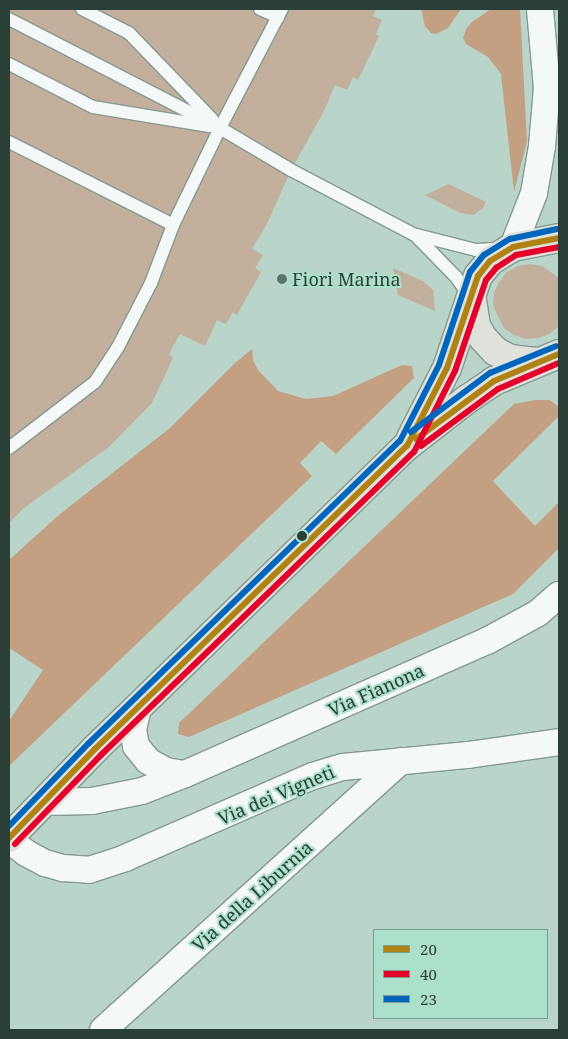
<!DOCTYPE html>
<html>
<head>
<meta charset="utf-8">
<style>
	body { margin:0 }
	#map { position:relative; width:568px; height:1039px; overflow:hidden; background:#b9d4c9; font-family:"Noto Serif",serif }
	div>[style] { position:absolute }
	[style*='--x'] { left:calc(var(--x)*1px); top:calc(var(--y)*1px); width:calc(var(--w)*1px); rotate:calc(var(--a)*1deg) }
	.green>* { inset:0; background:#c2b09c }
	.forest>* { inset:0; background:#c4a083 }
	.roads { filter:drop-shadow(1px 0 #849991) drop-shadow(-1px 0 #849991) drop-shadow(0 1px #849991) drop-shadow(0 -1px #849991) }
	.service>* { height:12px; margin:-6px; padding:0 6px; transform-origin:6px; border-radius:6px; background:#f4f9f7 }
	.minor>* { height:26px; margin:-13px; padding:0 13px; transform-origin:13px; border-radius:13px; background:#f4f9f7 }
	.primary>* { height:28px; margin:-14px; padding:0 14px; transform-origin:14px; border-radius:14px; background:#dee2db }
	.bus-1>* { height:6px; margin:-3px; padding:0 3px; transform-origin:3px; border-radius:3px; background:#af8213 }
	.bus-2>* { height:6px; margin:-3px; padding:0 3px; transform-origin:3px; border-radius:3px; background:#e4002b }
	.bus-3>* { height:6px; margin:-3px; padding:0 3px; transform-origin:3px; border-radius:3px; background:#0065bd }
	.dots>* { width:14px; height:14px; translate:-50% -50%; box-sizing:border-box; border:2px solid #ade0ca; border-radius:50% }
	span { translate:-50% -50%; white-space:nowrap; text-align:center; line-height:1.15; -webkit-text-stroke:4px #ade0ca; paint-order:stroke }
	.poi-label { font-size:18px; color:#2a3f36 }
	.left { translate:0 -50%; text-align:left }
	.street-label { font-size:18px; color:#2a3f36 }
	.frame { position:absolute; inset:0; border:10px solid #2a3f36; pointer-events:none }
	.legend { position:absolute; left:373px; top:929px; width:175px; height:90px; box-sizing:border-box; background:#ade0ca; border:1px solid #79a08f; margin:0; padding:6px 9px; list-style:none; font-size:15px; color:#2a3f36 }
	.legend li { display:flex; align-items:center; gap:10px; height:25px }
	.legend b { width:25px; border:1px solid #79a08f }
</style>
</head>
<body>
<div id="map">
	<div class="green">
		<div style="clip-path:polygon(9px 9px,376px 9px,373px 16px,382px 20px,376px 34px,379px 36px,358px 80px,353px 77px,347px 90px,335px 85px,324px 111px,291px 170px,267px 224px,252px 249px,263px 255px,255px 268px,261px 272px,237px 315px,233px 312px,226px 324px,217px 320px,205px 346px,180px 334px,169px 354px,173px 358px,152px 403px,109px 447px,24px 508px,9px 523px)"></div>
		<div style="clip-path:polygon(449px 184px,486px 202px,483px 208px,474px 215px,460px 213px,425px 195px)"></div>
		<div style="clip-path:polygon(530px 264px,542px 266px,559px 278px,559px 326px,549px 334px,538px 338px,526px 339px,514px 335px,504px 328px,493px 306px,494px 293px,499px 282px,507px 272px,518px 266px)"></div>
		<div style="clip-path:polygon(393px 268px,423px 281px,433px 290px,435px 311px,398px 295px)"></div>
	</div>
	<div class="forest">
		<div style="clip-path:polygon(421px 9px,461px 9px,448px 28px,436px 34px,431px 33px,425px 26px)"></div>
		<div style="clip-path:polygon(491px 9px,520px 9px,527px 141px,514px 192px,501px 74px,488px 57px,466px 44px,463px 38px,466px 29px,472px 22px)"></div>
		<div style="clip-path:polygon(252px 349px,253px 360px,258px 370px,278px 391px,306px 399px,333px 396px,402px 365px,412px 366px,414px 378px,336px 454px,321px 441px,300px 463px,312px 476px,9px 766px,9px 721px,43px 670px,9px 648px,9px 560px,60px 514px,170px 428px,235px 363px)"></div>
		<div style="clip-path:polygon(535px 400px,550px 400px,559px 407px,559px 416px,493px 481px,535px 526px,559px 502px,559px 548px,513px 594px,189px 737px,178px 734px,179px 723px,514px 404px)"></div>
	</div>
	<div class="roads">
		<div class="service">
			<div style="--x:82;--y:9;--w:53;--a:27.1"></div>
			<div style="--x:129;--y:33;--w:120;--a:46"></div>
			<div style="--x:260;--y:9;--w:20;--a:24"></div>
			<div style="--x:9;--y:19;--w:237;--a:27.3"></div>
			<div style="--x:220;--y:128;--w:82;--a:30.6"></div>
			<div style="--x:291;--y:170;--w:138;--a:27.7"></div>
			<div style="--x:413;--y:234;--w:65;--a:14.3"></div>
			<div style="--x:476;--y:250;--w:22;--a:-3"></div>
			<div style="--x:9;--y:64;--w:94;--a:27.1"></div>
			<div style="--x:93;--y:107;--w:118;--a:9.3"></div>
			<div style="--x:9;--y:142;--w:184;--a:26.8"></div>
			<div style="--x:417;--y:237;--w:56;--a:45.7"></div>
			<div style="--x:456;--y:277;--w:24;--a:55"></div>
			<div style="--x:9;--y:448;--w:108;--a:-37.5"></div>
			<div style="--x:95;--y:382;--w:42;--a:-56.7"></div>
			<div style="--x:118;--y:347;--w:72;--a:-62.7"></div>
			<div style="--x:151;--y:283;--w:62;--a:-69.2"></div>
			<div style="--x:173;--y:225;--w:108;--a:-64.1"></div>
			<div style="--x:220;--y:128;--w:134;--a:-62.5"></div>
		</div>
		<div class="minor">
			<div style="--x:513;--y:247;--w:58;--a:-68.7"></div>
			<div style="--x:534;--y:193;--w:48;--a:-80.3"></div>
			<div style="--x:542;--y:146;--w:58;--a:-85.1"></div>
			<div style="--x:547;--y:88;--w:79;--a:-95.1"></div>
			<div style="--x:138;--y:708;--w:23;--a:103"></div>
			<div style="--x:133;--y:730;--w:16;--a:79"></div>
			<div style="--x:136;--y:746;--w:19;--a:51"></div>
			<div style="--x:148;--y:761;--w:21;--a:29"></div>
			<div style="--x:166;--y:771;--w:19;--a:9"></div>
			<div style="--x:44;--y:802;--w:48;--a:-1.2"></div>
			<div style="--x:92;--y:801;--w:51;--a:-11.3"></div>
			<div style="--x:142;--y:791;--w:46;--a:-21.6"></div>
			<div style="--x:185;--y:774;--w:330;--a:-23.8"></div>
			<div style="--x:487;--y:641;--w:58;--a:-28.8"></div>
			<div style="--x:538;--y:613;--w:28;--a:-41"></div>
			<div style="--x:9;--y:840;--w:21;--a:37"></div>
			<div style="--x:26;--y:853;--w:21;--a:28"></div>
			<div style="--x:45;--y:863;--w:19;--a:16"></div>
			<div style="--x:63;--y:868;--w:26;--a:4"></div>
			<div style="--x:89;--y:870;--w:38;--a:-18"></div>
			<div style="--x:125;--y:858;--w:205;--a:-23.6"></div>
			<div style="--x:313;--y:776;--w:31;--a:-17"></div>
			<div style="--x:343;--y:767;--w:126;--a:-5.5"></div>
			<div style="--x:468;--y:755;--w:92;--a:-8.1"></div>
			<div style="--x:103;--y:1030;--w:401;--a:-42.1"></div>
		</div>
		<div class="primary">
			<div style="--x:472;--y:300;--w:26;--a:81"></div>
			<div style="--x:476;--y:326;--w:14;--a:60"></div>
			<div style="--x:483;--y:338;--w:18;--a:47"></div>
			<div style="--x:495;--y:351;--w:17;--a:28"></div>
			<div style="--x:510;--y:359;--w:27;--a:6"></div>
			<div style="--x:411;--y:438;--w:79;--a:-62.8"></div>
			<div style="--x:447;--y:368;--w:97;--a:-71.4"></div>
			<div style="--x:478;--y:276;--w:19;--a:-51"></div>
			<div style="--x:490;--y:261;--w:27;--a:-31"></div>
			<div style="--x:513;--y:247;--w:47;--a:-11.1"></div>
			<div style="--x:9;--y:838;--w:124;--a:-46"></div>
			<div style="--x:95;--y:749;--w:435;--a:-44.2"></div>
			<div style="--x:407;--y:446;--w:75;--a:-37.9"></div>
			<div style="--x:466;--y:400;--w:34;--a:-34"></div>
			<div style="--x:494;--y:381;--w:70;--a:-22.6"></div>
		</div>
	</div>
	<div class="bus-1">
		<div style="--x:416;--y:439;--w:97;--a:-36.6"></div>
		<div style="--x:494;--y:381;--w:70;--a:-22.6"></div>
		<div style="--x:9;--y:838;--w:124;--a:-46"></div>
		<div style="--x:95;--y:749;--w:435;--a:-44.2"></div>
		<div style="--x:407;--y:446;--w:88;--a:-62.9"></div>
		<div style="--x:447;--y:368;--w:97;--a:-71.4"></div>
		<div style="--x:478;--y:276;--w:19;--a:-51"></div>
		<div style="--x:490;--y:261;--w:27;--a:-31"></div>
		<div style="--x:513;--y:247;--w:47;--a:-11.1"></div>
	</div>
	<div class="bus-2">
		<div style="--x:421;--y:446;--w:96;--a:-36.5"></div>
		<div style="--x:498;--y:389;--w:66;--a:-23.1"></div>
		<div style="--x:15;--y:844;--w:124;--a:-46"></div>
		<div style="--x:101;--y:755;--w:436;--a:-44.1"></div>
		<div style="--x:414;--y:452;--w:91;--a:-63.2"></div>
		<div style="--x:455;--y:371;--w:96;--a:-71.2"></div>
		<div style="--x:486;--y:280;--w:16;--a:-50"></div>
		<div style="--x:496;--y:268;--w:24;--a:-33"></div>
		<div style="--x:516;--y:255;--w:44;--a:-10.5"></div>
	</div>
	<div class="bus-3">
		<div style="--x:411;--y:432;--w:99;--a:-36.8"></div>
		<div style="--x:490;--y:373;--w:71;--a:-22.2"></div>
		<div style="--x:9;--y:826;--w:115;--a:-46.1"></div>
		<div style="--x:89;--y:743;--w:434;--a:-44.2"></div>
		<div style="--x:400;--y:441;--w:85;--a:-62.8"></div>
		<div style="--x:439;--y:365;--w:98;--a:-71.6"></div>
		<div style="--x:470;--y:272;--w:22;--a:-51"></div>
		<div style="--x:484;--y:255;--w:31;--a:-32"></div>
		<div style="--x:510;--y:239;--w:48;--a:-12"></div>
	</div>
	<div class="dots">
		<div style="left:282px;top:279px;background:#5c7369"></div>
		<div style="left:302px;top:536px;background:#2a3f36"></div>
	</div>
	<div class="poi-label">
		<span class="left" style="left:292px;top:279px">Fiori Marina</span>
	</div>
	<div class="street-label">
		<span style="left:376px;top:690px;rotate:-24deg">Via Fianona</span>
		<span style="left:276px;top:795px;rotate:-23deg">Via dei Vigneti</span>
		<span style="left:252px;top:896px;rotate:-42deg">Via della Liburnia</span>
	</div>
	<div class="frame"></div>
	<ul class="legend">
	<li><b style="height:6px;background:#af8213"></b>20</li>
	<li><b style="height:6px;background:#e4002b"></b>40</li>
	<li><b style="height:6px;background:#0065bd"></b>23</li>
	</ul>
</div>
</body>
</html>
